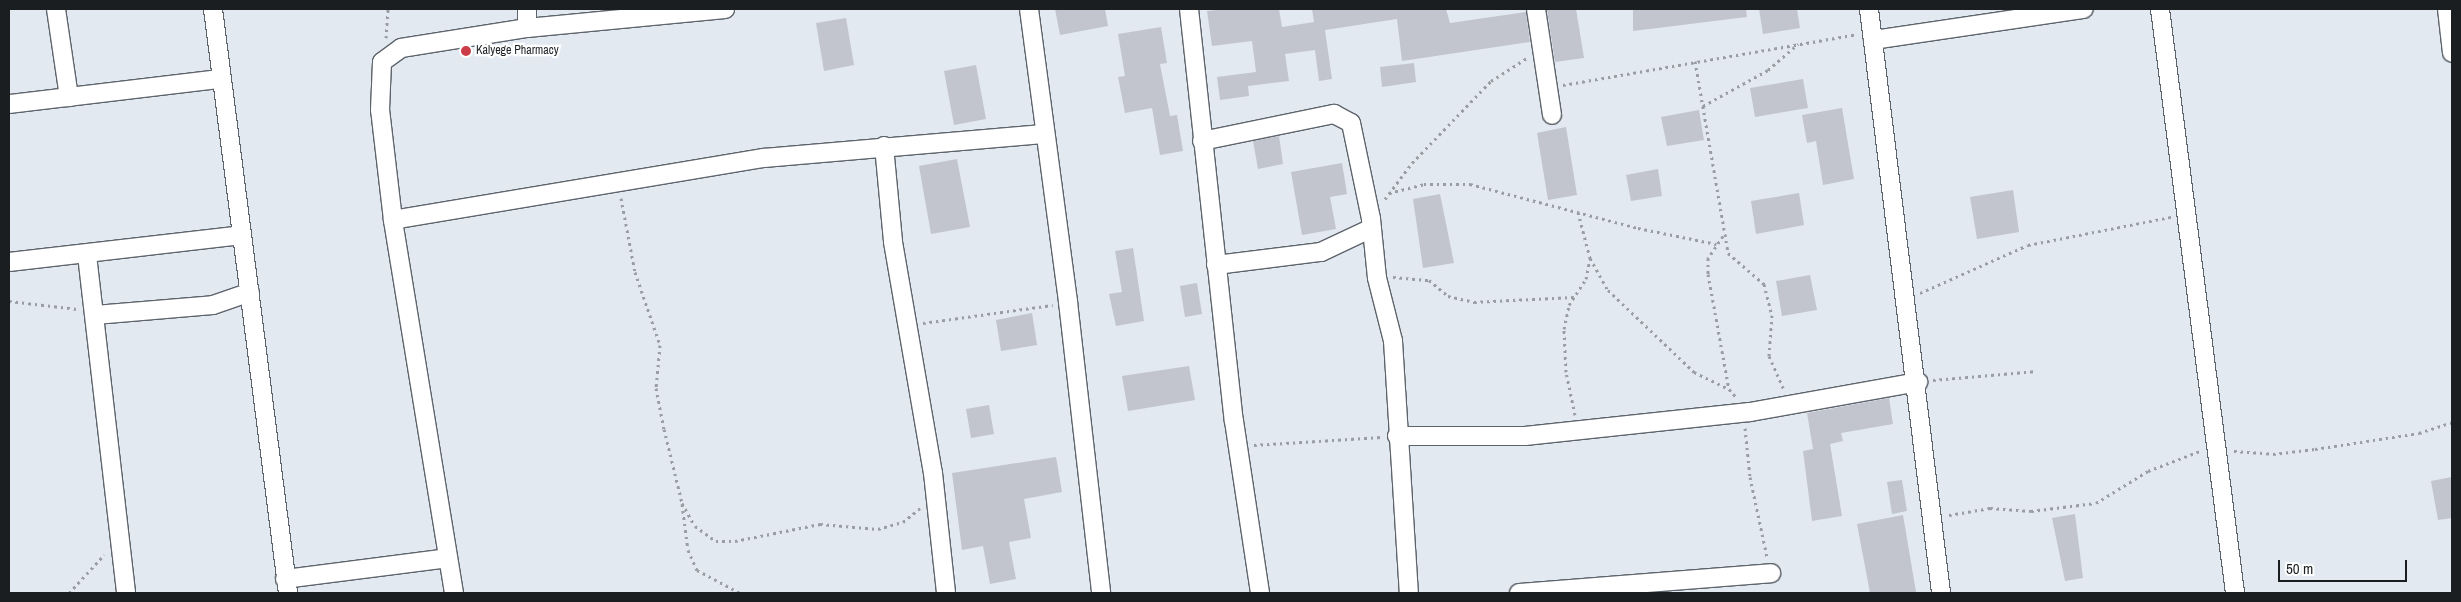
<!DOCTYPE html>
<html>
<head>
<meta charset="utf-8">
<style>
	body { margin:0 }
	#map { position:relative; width:2461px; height:602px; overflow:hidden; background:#e2e9f1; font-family:"Archivo Narrow",sans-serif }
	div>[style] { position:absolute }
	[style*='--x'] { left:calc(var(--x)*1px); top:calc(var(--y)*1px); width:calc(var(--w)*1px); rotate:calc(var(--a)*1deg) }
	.building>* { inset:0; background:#c3c5ce }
	.path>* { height:3px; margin-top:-1.5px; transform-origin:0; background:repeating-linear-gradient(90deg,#989ea4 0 2.5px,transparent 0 6.5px) }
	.roads { filter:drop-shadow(1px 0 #5e646b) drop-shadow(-1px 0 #5e646b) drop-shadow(0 1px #5e646b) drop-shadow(0 -1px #5e646b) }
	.minor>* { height:18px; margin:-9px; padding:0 9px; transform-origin:9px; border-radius:9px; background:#fff }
	.dots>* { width:14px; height:14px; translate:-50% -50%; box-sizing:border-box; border:2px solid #fff; border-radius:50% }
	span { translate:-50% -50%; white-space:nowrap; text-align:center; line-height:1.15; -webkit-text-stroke:4.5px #fff; paint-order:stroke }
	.poi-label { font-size:12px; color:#1b1e20 }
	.left { translate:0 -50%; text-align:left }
	.frame { position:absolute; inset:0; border:10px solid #1b1e20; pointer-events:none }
	.scale { position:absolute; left:2278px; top:560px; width:129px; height:22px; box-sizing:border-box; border:2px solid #1b1e20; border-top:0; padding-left:6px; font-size:15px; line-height:18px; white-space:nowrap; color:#1b1e20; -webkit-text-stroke:4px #fff; paint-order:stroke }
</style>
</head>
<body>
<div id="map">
	<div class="building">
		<div style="clip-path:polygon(1055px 9px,1105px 9px,1108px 26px,1060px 35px)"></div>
		<div style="clip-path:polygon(1227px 9px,1279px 9px,1282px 27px,1314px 22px,1312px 9px,1446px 9px,1450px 23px,1526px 12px,1530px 42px,1402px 61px,1397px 19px,1325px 30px,1332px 79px,1319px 81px,1315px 50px,1285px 54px,1289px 81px,1248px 86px,1249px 96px,1220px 100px,1217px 77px,1256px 72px,1252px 41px,1212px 46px,1207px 11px)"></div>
		<div style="clip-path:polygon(1576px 9px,1584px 58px,1555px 62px,1547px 10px)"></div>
		<div style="clip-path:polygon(1633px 9px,1746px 9px,1747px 17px,1633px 31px)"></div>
		<div style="clip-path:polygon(1759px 9px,1797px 9px,1800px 28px,1763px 34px)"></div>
		<div style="clip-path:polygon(846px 18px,854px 65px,824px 71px,816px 23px)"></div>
		<div style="clip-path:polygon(1161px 27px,1167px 63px,1160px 64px,1170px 116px,1177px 115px,1183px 151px,1160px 155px,1152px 108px,1125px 113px,1118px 77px,1125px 76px,1118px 34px)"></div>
		<div style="clip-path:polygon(1414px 63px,1416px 82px,1382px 87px,1380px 67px)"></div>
		<div style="clip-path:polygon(976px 65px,986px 119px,954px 125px,944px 71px)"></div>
		<div style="clip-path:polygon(1803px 79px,1808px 108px,1755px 117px,1750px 88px)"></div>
		<div style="clip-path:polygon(1842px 108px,1854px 179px,1823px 185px,1816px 141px,1807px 143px,1802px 115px)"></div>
		<div style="clip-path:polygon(1699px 110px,1704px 140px,1667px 146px,1661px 117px)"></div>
		<div style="clip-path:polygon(1566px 127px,1577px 195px,1548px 200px,1537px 133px)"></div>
		<div style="clip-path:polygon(1279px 136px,1283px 164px,1258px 169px,1253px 141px)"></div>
		<div style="clip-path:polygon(957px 159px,970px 227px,931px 234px,919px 166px)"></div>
		<div style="clip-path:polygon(1342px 163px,1347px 194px,1330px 197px,1336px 229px,1302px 235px,1291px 172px)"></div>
		<div style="clip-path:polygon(1658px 169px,1662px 196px,1631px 201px,1626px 175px)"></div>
		<div style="clip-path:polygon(2013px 190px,2019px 232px,1977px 239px,1970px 197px)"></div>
		<div style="clip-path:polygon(1799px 193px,1804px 225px,1756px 234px,1751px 201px)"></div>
		<div style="clip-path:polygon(1440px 194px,1454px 263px,1423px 268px,1413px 199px)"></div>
		<div style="clip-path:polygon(1133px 248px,1144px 321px,1116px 326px,1109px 294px,1122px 292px,1115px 251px)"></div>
		<div style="clip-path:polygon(1810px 275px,1817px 310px,1782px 316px,1776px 281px)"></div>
		<div style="clip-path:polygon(1197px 283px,1202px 314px,1185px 317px,1180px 286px)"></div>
		<div style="clip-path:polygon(1032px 313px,1037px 345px,1001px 351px,996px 320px)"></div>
		<div style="clip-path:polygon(1189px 366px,1195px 400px,1128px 411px,1122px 376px)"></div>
		<div style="clip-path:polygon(1889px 398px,1893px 424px,1841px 433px,1843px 441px,1830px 444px,1842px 516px,1812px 521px,1803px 451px,1813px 449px,1807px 413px)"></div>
		<div style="clip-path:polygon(989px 405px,994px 434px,971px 438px,966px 409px)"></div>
		<div style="clip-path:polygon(1056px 457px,1062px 492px,1024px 499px,1031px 538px,1009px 542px,1016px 579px,990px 584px,983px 546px,962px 550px,952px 473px)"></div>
		<div style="clip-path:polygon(2452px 477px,2452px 518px,2438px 520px,2431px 481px)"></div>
		<div style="clip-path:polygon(1902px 480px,1907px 511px,1892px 514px,1887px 482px)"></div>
		<div style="clip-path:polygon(2075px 514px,2083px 578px,2065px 581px,2052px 518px)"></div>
		<div style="clip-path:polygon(1903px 515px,1916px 592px,1870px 593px,1857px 524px)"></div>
	</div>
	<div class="path">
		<div style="--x:386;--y:38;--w:29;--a:-86"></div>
		<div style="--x:1695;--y:61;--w:195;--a:80.2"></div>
		<div style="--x:1728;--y:253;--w:48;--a:40.7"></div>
		<div style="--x:1764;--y:284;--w:32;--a:76"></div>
		<div style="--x:1772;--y:315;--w:41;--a:94.2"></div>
		<div style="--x:1769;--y:356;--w:37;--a:66"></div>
		<div style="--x:1563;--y:85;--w:298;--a:-9.8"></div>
		<div style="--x:1703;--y:106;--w:74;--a:-29"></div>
		<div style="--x:1768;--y:70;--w:40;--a:-41"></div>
		<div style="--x:1389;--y:193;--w:36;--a:-14"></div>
		<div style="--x:1424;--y:184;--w:46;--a:0"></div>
		<div style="--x:1470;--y:184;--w:174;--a:14.7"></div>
		<div style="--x:1638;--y:228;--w:80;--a:11.6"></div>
		<div style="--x:621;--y:198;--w:75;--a:79.3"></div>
		<div style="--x:635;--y:272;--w:77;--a:71.1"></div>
		<div style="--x:660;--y:345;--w:43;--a:95.3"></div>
		<div style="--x:656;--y:388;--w:42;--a:79"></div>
		<div style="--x:664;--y:429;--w:76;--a:76.3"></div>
		<div style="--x:682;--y:503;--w:26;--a:61"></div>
		<div style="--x:695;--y:526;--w:26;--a:36"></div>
		<div style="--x:716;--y:541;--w:19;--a:0"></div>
		<div style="--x:735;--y:541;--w:87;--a:-11.3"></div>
		<div style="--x:820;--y:524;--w:58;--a:4.9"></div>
		<div style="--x:878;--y:529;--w:26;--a:-16"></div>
		<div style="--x:903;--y:522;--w:22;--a:-39"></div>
		<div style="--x:1385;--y:199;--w:45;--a:-53.1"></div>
		<div style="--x:1412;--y:163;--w:114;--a:-46.1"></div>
		<div style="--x:1491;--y:81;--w:43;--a:-32.6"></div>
		<div style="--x:1578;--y:212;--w:48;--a:75.4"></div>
		<div style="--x:1590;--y:258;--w:37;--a:61"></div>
		<div style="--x:1608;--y:290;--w:119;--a:43.6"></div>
		<div style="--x:1694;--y:372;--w:39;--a:26"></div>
		<div style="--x:1723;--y:236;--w:27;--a:124"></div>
		<div style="--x:1708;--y:258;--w:16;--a:90"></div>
		<div style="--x:1708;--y:274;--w:117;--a:79.7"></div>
		<div style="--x:1729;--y:389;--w:11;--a:49"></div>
		<div style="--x:1393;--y:277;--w:36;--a:5"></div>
		<div style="--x:1429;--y:280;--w:25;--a:40"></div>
		<div style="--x:1448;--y:296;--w:27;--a:13"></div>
		<div style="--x:1474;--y:302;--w:100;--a:-2.9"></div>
		<div style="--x:1920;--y:293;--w:118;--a:-24"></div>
		<div style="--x:2028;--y:245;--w:146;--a:-11.1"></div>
		<div style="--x:9;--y:301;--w:69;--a:6.6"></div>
		<div style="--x:923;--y:323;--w:131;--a:-7.9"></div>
		<div style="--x:1933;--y:380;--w:104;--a:-4.9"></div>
		<div style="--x:1575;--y:415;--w:44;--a:-101.8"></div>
		<div style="--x:1566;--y:372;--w:43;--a:-92.7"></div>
		<div style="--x:1564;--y:329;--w:25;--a:-78"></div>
		<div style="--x:1569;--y:305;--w:31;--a:-57"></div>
		<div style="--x:1586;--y:279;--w:20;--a:-79"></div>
		<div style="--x:1745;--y:428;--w:49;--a:84.2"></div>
		<div style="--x:1750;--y:477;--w:82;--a:78"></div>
		<div style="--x:1254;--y:445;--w:128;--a:-3.6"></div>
		<div style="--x:2234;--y:451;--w:39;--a:4"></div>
		<div style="--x:2273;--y:454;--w:42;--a:-6.8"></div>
		<div style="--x:2315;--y:449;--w:105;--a:-8.7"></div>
		<div style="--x:2419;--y:433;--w:35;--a:-18"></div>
		<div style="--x:682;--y:504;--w:46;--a:82.6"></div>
		<div style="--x:688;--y:550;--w:22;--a:66"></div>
		<div style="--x:697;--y:570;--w:49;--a:28.1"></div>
		<div style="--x:1949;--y:515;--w:42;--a:-9.7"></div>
		<div style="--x:1990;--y:508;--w:41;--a:4.2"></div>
		<div style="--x:2031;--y:511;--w:65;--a:-7"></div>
		<div style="--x:2096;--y:503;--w:61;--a:-31.6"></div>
		<div style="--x:2148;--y:471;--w:56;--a:-21"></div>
		<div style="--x:69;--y:593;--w:52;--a:-47.4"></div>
	</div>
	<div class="roads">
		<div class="minor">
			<div style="--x:56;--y:9;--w:89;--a:81.6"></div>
			<div style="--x:213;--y:9;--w:589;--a:82.68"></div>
			<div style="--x:527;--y:9;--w:19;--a:90"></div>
			<div style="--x:1029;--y:9;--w:296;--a:82.4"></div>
			<div style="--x:1068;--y:302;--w:293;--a:83.5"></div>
			<div style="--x:1189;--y:9;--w:414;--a:83.8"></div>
			<div style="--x:1234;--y:421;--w:174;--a:81.4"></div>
			<div style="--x:1536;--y:9;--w:107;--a:81.4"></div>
			<div style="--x:1869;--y:9;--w:588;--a:82.97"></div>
			<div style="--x:2160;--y:9;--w:589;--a:82.68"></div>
			<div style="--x:2447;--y:9;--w:44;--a:83.5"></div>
			<div style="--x:1873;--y:40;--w:213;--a:-8.4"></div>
			<div style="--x:9;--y:104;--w:212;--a:-6.8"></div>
			<div style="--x:1202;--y:141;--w:135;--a:-11.6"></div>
			<div style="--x:1334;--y:114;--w:19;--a:28"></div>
			<div style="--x:1351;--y:123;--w:98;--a:78.2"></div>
			<div style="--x:1371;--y:219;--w:59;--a:84.2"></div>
			<div style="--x:1377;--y:278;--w:65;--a:75.7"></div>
			<div style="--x:1393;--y:341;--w:253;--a:86.4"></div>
			<div style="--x:884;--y:146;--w:96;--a:84.6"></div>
			<div style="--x:893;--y:242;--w:234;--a:80.2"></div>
			<div style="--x:933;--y:473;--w:121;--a:83.8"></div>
			<div style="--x:393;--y:220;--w:376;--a:-9.5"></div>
			<div style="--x:764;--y:158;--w:280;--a:-4.9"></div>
			<div style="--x:87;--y:255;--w:340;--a:83.4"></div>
			<div style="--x:9;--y:262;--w:234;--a:-6.6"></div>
			<div style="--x:1216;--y:265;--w:106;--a:-7.1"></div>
			<div style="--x:1321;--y:252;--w:56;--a:-25.2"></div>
			<div style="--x:95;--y:315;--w:118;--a:-4.8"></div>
			<div style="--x:213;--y:305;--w:39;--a:-19"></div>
			<div style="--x:1397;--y:436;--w:128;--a:0"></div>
			<div style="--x:1525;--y:436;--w:226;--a:-6.1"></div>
			<div style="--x:1750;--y:412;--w:171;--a:-10.1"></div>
			<div style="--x:285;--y:579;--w:164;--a:-7.3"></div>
			<div style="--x:454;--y:593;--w:378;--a:-99.3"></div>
			<div style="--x:393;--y:220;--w:111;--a:-96.7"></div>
			<div style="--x:380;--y:110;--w:48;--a:-87.6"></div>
			<div style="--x:382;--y:62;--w:24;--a:-36"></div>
			<div style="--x:401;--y:48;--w:128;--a:-9"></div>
			<div style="--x:527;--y:28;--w:199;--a:-5.5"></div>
			<div style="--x:1519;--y:593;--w:253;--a:-4.5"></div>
		</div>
	</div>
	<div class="dots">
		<div style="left:466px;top:51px;background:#cc3c47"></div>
	</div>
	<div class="poi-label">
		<span class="left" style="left:476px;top:51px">Kalyege Pharmacy</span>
	</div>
	<div class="frame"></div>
	<div class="scale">50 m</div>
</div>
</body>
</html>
